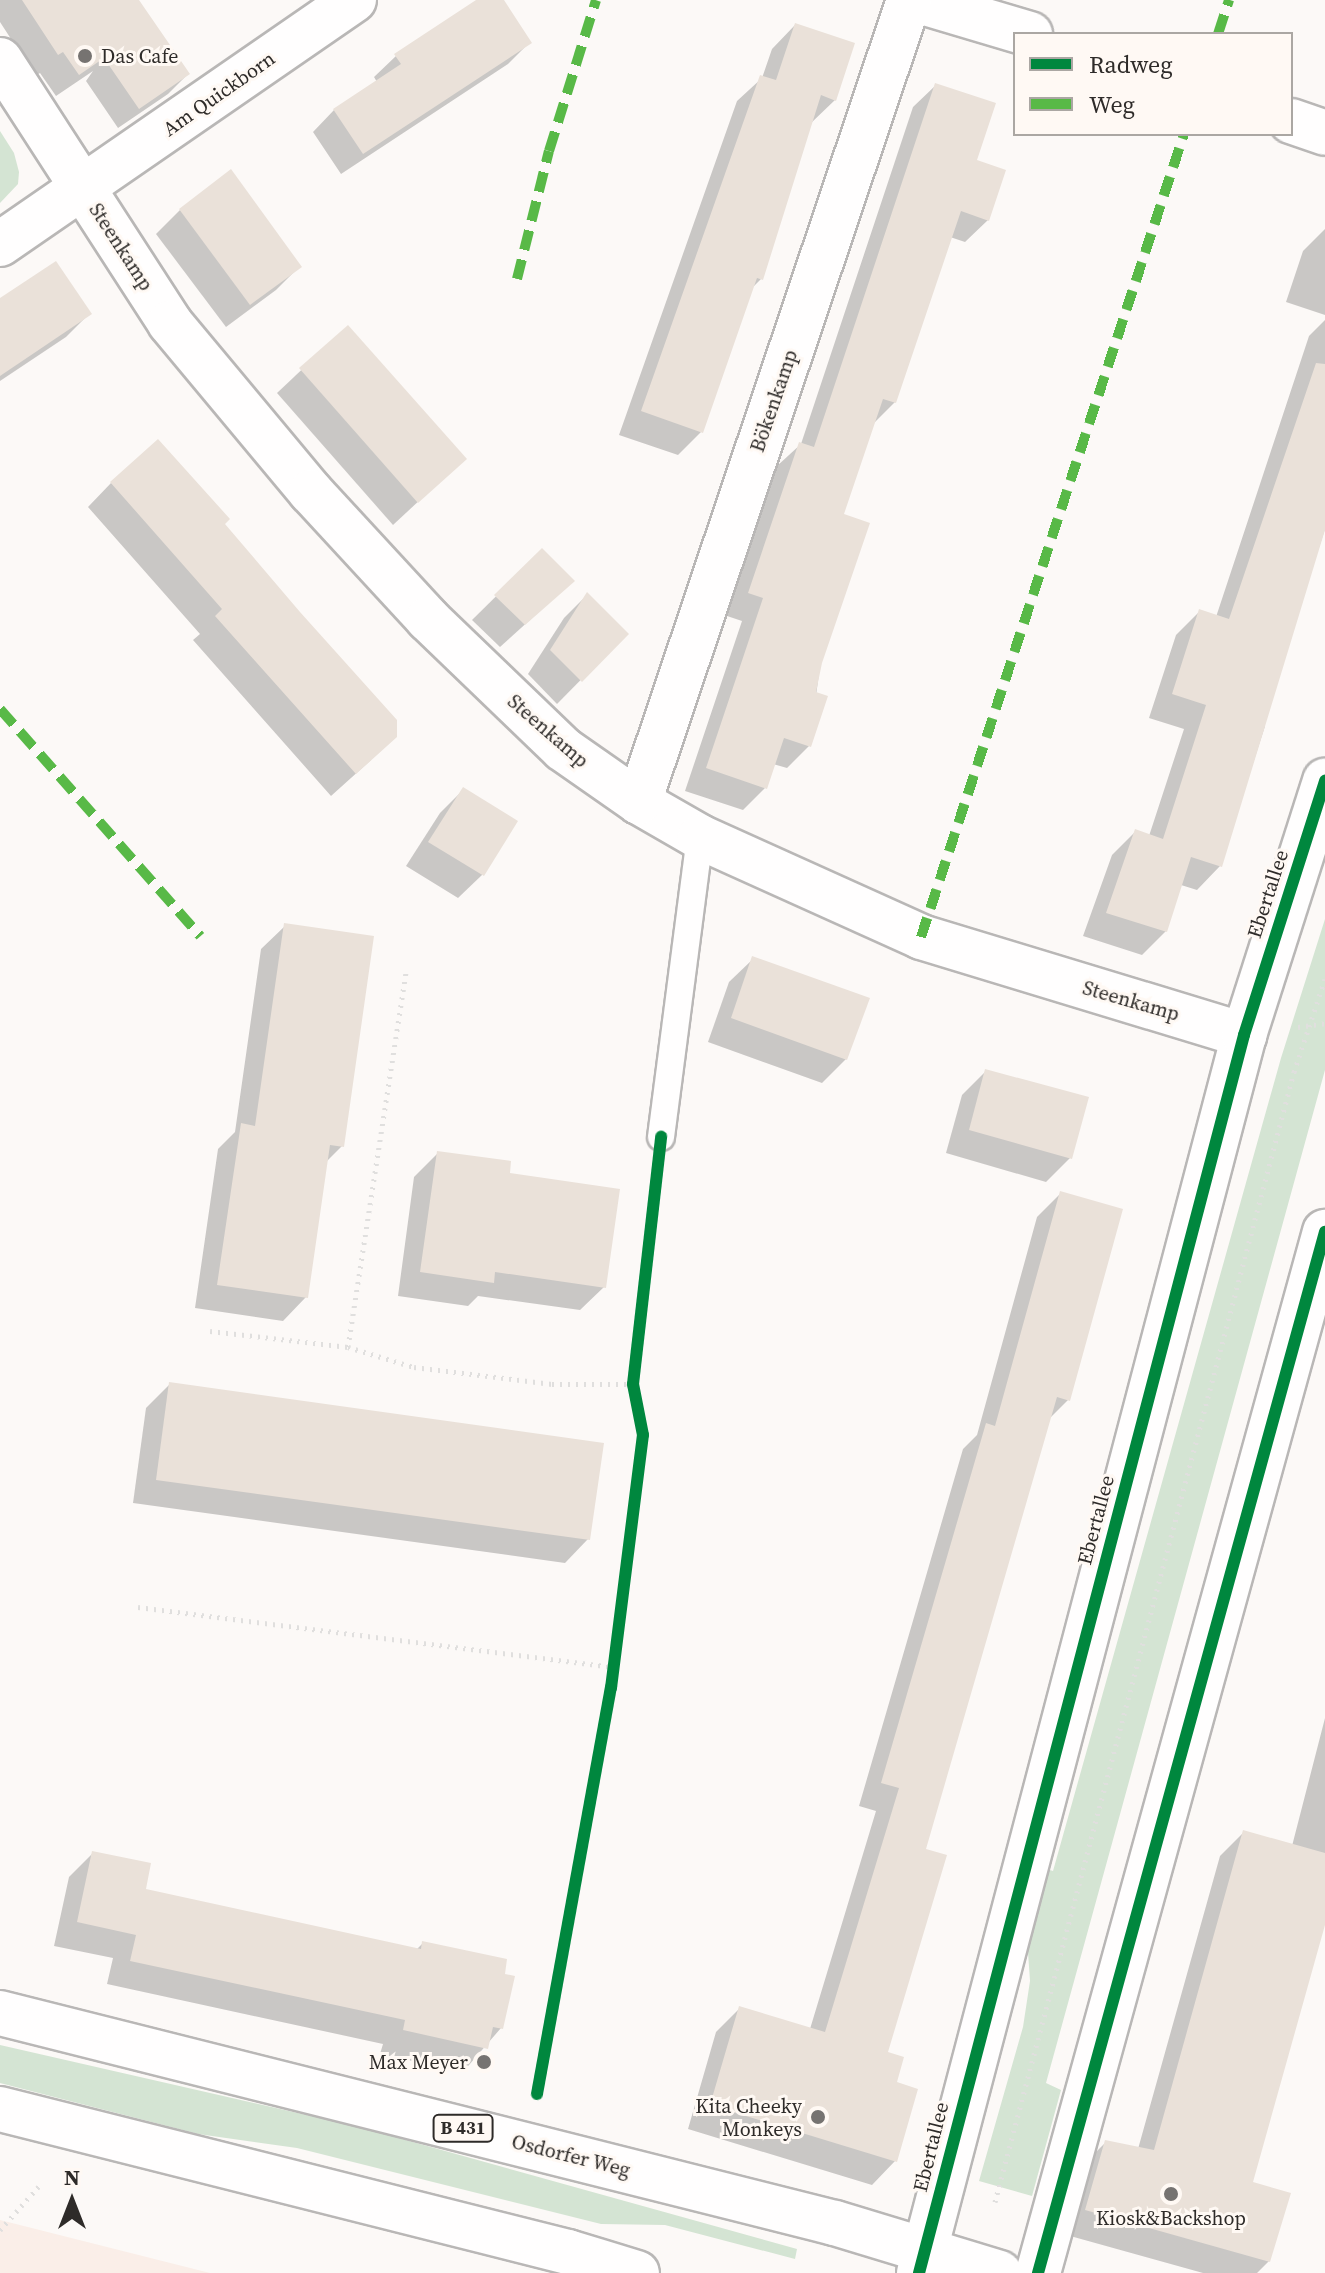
<!DOCTYPE html>
<html>
<head>
<meta charset="utf-8">
<style>
	body { margin:0 }
	#map { position:relative; width:1325px; height:2273px; overflow:hidden; background:#fcf9f7; font-family:"Source Serif 4",serif }
	div>[style] { position:absolute }
	[style*='--x'] { left:calc(var(--x)*1px); top:calc(var(--y)*1px); width:calc(var(--w)*1px); rotate:calc(var(--a)*1deg) }
	.education>* { inset:0; background:#faeee8 }
	.green>* { inset:0; background:#d4e4d3 }
	.shadow>* { inset:0; background:#0003 }
	.building>* { inset:0; background:#eae1d9 }
	.path>* { height:5px; margin-top:-2.5px; transform-origin:0; background:repeating-linear-gradient(90deg,#e0dfde 0 2px,transparent 0 8px) }
	.roads { filter:drop-shadow(2px 0 #b9b7b6) drop-shadow(-2px 0 #b9b7b6) drop-shadow(0 2px #b9b7b6) drop-shadow(0 -2px #b9b7b6) }
	.lane>* { height:26px; margin:-13px; padding:0 13px; transform-origin:13px; border-radius:13px; background:#fffefe }
	.street>* { height:44px; margin:-22px; padding:0 22px; transform-origin:22px; border-radius:22px; background:#fffefe }
	.secondary>* { height:44px; margin:-22px; padding:0 22px; transform-origin:22px; border-radius:22px; background:#fffefe }
	.primary>* { height:44px; margin:-22px; padding:0 22px; transform-origin:22px; border-radius:22px; background:#fffefe }
	.quiet>* { height:10px; margin-top:-5px; transform-origin:0; background:repeating-linear-gradient(90deg,#58b947 0 20px,transparent 0 30px) }
	.cycleway>* { height:12px; margin:-6px; padding:0 6px; transform-origin:6px; border-radius:6px; background:#00873e }
	.dots>* { width:22px; height:22px; translate:-50% -50%; box-sizing:border-box; border:4px solid #fff9f4; border-radius:50% }
	span { translate:-50% -50%; white-space:nowrap; text-align:center; line-height:1.15; -webkit-text-stroke:6px #fff9f4; paint-order:stroke }
	.shield-label span { padding:2px 6px; background:#fff9f4; border:2px solid; border-radius:6px; -webkit-text-stroke-width:0 }
	.shield-label { font-size:18px; color:#2e2b29; font-weight:700 }
	.poi-label { font-size:20px; color:#2e2b29 }
	.left { translate:0 -50%; text-align:left }
	.right { translate:-100% -50%; text-align:right }
	.street-label { font-size:20px; color:#2e2b29 }
	.legend { position:absolute; left:1013px; top:32px; width:280px; height:104px; box-sizing:border-box; background:#fff9f4; border:2px solid #aba7a3; margin:0; padding:10px 14px; list-style:none; font-size:24px; color:#2e2b29 }
	.legend li { display:flex; align-items:center; gap:16px; height:40px }
	.legend b { width:40px; border:2px solid #aba7a3 }
	.north { position:absolute; left:32px; top:2161px; width:80px; height:80px; -webkit-text-stroke:6px #fff9f4; paint-order:stroke; rotate:0deg; font-size:22px; font-weight:700; line-height:32px; text-align:center; color:#2e2b29 }
	.north::after { content:''; display:block; margin:auto; width:28px; height:36px; background:#2e2b29; clip-path:polygon(50% 0,100% 100%,50% 72%,0 100%) }
</style>
</head>
<body>
<div id="map">
	<div class="education">
		<div style="clip-path:polygon(0 2220px,210px 2273px,0 2273px)"></div>
	</div>
	<div class="green">
		<div style="clip-path:polygon(0 131px,14px 153px,19px 172px,18px 184px,0 203px)"></div>
		<div style="clip-path:polygon(1325px 919px,1325px 1070px,1046px 2083px,1061px 2090px,1032px 2196px,979px 2181px,1023px 2027px,1030px 1981px,1027px 1938px,1034px 1865px,1053px 1871px,1281px 1058px)"></div>
		<div style="clip-path:polygon(0 2045px,359px 2127px,797px 2249px,795px 2259px,665px 2225px,601px 2224px,297px 2148px,198px 2134px,0 2083px)"></div>
	</div>
	<div class="shadow">
		<div style="clip-path:polygon(0 0,99px 0,188px 74px,168px 94px,118px 128px,86px 81px,93px 71px,56px 96px,40px 73px,35px 76px,0 22px)"></div>
		<div style="clip-path:polygon(480px 0,501px 0,530px 42px,508px 64px,341px 174px,313px 132px,334px 110px,377px 82px,374px 77px,396px 56px)"></div>
		<div style="clip-path:polygon(795px 25px,835px 100px,810px 124px,761px 279px,750px 290px,701px 432px,678px 455px,619px 435px,737px 101px,762px 78px,772px 49px)"></div>
		<div style="clip-path:polygon(936px 85px,975px 162px,988px 220px,965px 242px,950px 237px,895px 402px,873px 424px,841px 515px,809px 746px,787px 768px,773px 764px,765px 788px,743px 810px,685px 791px,742px 621px,727px 616px,777px 466px,801px 444px,913px 107px)"></div>
		<div style="clip-path:polygon(180px 210px,300px 266px,276px 290px,226px 327px,156px 234px)"></div>
		<div style="clip-path:polygon(1325px 229px,1325px 315px,1286px 302px,1303px 251px)"></div>
		<div style="clip-path:polygon(0 301px,89px 314px,66px 337px,0 381px)"></div>
		<div style="clip-path:polygon(1325px 320px,1325px 529px,1261px 725px,1265px 726px,1220px 866px,1197px 890px,1181px 885px,1166px 931px,1142px 955px,1083px 936px,1112px 855px,1136px 831px,1149px 836px,1184px 729px,1149px 718px,1176px 635px,1199px 612px,1216px 617px,1309px 336px)"></div>
		<div style="clip-path:polygon(347px 327px,464px 459px,393px 525px,277px 393px)"></div>
		<div style="clip-path:polygon(111px 483px,222px 524px,371px 760px,331px 796px,193px 640px,200px 634px,88px 507px)"></div>
		<div style="clip-path:polygon(542px 551px,573px 581px,500px 647px,472px 620px)"></div>
		<div style="clip-path:polygon(587px 595px,626px 634px,557px 704px,528px 674px,564px 618px)"></div>
		<div style="clip-path:polygon(464px 789px,515px 821px,482px 875px,458px 898px,406px 866px,440px 813px)"></div>
		<div style="clip-path:polygon(285px 926px,342px 1146px,326px 1162px,306px 1297px,283px 1321px,195px 1308px,218px 1149px,235px 1132px,261px 949px)"></div>
		<div style="clip-path:polygon(753px 959px,846px 1059px,822px 1083px,708px 1042px,729px 982px)"></div>
		<div style="clip-path:polygon(986px 1071px,1070px 1158px,1046px 1182px,946px 1153px,962px 1095px)"></div>
		<div style="clip-path:polygon(438px 1153px,507px 1175px,604px 1287px,580px 1310px,478px 1296px,468px 1306px,398px 1296px,414px 1177px)"></div>
		<div style="clip-path:polygon(1061px 1193px,1068px 1400px,1048px 1420px,924px 1850px,886px 2054px,894px 2083px,895px 2161px,872px 2185px,688px 2129px,716px 2032px,740px 2008px,810px 2029px,876px 1811px,859px 1806px,963px 1449px,977px 1435px,1037px 1217px)"></div>
		<div style="clip-path:polygon(170px 1384px,588px 1539px,565px 1563px,133px 1503px,146px 1408px)"></div>
		<div style="clip-path:polygon(1325px 1718px,1325px 1915px,1251px 2183px,1269px 2261px,1257px 2273px,1203px 2273px,1063px 2234px,1082px 2166px,1106px 2142px,1138px 2149px,1220px 1856px,1243px 1833px,1292px 1846px)"></div>
		<div style="clip-path:polygon(93px 1853px,143px 1891px,416px 1950px,423px 1943px,502px 1976px,501px 2028px,463px 2072px,380px 2054px,383px 2044px,107px 1984px,113px 1958px,54px 1946px,69px 1877px)"></div>
	</div>
	<div class="building">
		<div style="clip-path:polygon(22px 0,139px 0,190px 74px,139px 109px,104px 58px,79px 75px,63px 52px,58px 55px)"></div>
		<div style="clip-path:polygon(476px 0,504px 0,532px 43px,363px 154px,333px 109px,401px 64px,394px 54px)"></div>
		<div style="clip-path:polygon(795px 23px,855px 43px,836px 101px,821px 95px,763px 280px,757px 278px,703px 433px,641px 411px,760px 75px,776px 80px)"></div>
		<div style="clip-path:polygon(935px 83px,996px 103px,977px 160px,1006px 170px,989px 221px,961px 211px,896px 403px,883px 399px,844px 514px,870px 523px,822px 663px,816px 692px,828px 696px,811px 747px,784px 738px,767px 789px,706px 768px,763px 598px,748px 593px,799px 442px,814px 447px)"></div>
		<div style="clip-path:polygon(231px 169px,302px 267px,250px 305px,179px 209px)"></div>
		<div style="clip-path:polygon(56px 261px,92px 314px,0 376px,0 298px)"></div>
		<div style="clip-path:polygon(348px 325px,467px 459px,418px 503px,299px 368px)"></div>
		<div style="clip-path:polygon(1316px 363px,1325px 364px,1325px 530px,1222px 867px,1191px 857px,1167px 932px,1106px 913px,1135px 829px,1163px 839px,1206px 705px,1172px 694px,1199px 609px,1229px 619px)"></div>
		<div style="clip-path:polygon(158px 439px,230px 519px,225px 524px,300px 612px,397px 720px,397px 737px,356px 774px,215px 616px,222px 609px,110px 482px)"></div>
		<div style="clip-path:polygon(542px 548px,575px 581px,525px 625px,494px 595px)"></div>
		<div style="clip-path:polygon(587px 592px,629px 634px,582px 682px,550px 650px)"></div>
		<div style="clip-path:polygon(463px 787px,518px 821px,484px 876px,428px 842px)"></div>
		<div style="clip-path:polygon(284px 923px,374px 936px,344px 1147px,330px 1145px,308px 1298px,217px 1285px,241px 1123px,255px 1126px)"></div>
		<div style="clip-path:polygon(752px 956px,870px 998px,847px 1060px,731px 1018px)"></div>
		<div style="clip-path:polygon(985px 1069px,1089px 1097px,1072px 1159px,969px 1130px)"></div>
		<div style="clip-path:polygon(437px 1151px,511px 1161px,510px 1173px,620px 1189px,606px 1288px,495px 1272px,494px 1283px,420px 1272px)"></div>
		<div style="clip-path:polygon(1060px 1191px,1123px 1209px,1070px 1401px,1057px 1397px,926px 1849px,947px 1855px,888px 2052px,904px 2057px,897px 2082px,918px 2089px,897px 2162px,710px 2105px,739px 2006px,825px 2032px,899px 1788px,881px 1783px,986px 1423px,995px 1426px)"></div>
		<div style="clip-path:polygon(169px 1382px,604px 1443px,590px 1540px,156px 1480px)"></div>
		<div style="clip-path:polygon(1243px 1830px,1325px 1853px,1325px 1925px,1253px 2182px,1291px 2193px,1270px 2262px,1085px 2210px,1105px 2140px,1154px 2150px)"></div>
		<div style="clip-path:polygon(92px 1851px,151px 1863px,146px 1889px,421px 1949px,422px 1941px,507px 1959px,505px 1974px,515px 1976px,503px 2029px,493px 2027px,488px 2049px,403px 2030px,405px 2020px,130px 1961px,136px 1935px,77px 1922px)"></div>
	</div>
	<div class="path">
		<div style="--x:1298;--y:1027;--w:27;--a:-8"></div>
		<div style="--x:210;--y:1331;--w:139;--a:6.6"></div>
		<div style="--x:348;--y:1347;--w:69;--a:16.9"></div>
		<div style="--x:414;--y:1367;--w:139;--a:7"></div>
		<div style="--x:552;--y:1384;--w:81;--a:0"></div>
		<div style="--x:348;--y:1347;--w:379;--a:-81.2"></div>
		<div style="--x:138;--y:1607;--w:479;--a:7.2"></div>
		<div style="--x:995;--y:2202;--w:1169;--a:-75.18"></div>
		<div style="--x:1294;--y:1072;--w:98;--a:-71.6"></div>
		<div style="--x:0;--y:2230;--w:59;--a:-48.4"></div>
	</div>
	<div class="roads">
		<div class="lane">
			<div style="--x:661;--y:1137;--w:303;--a:-82.6"></div>
		</div>
		<div class="street">
			<div style="--x:915;--y:0;--w:120;--a:16.5"></div>
			<div style="--x:0;--y:60;--w:313;--a:57.1"></div>
			<div style="--x:170;--y:323;--w:220;--a:50.2"></div>
			<div style="--x:311;--y:492;--w:173;--a:47.3"></div>
			<div style="--x:428;--y:619;--w:187;--a:43.9"></div>
			<div style="--x:563;--y:749;--w:93;--a:34.9"></div>
			<div style="--x:639;--y:802;--w:70;--a:29.8"></div>
			<div style="--x:700;--y:837;--w:243;--a:24.3"></div>
			<div style="--x:921;--y:937;--w:338;--a:16.9"></div>
			<div style="--x:1291;--y:121;--w:36;--a:19"></div>
			<div style="--x:0;--y:244;--w:430;--a:-34.6"></div>
			<div style="--x:639;--y:802;--w:846;--a:-71.39"></div>
		</div>
		<div class="secondary">
			<div style="--x:919;--y:2273;--w:1280;--a:-75.29"></div>
			<div style="--x:1244;--y:1035;--w:267;--a:-72.3"></div>
			<div style="--x:1038;--y:2273;--w:1080;--a:-74.59"></div>
		</div>
		<div class="primary">
			<div style="--x:0;--y:2013;--w:861;--a:14.12"></div>
			<div style="--x:835;--y:2223;--w:172;--a:16.9"></div>
			<div style="--x:0;--y:2109;--w:586;--a:14.13"></div>
			<div style="--x:568;--y:2252;--w:72;--a:16.9"></div>
		</div>
	</div>
	<div class="quiet">
		<div style="--x:1218;--y:34;--w:36;--a:-72"></div>
		<div style="--x:517;--y:279;--w:132;--a:-76"></div>
		<div style="--x:549;--y:151;--w:158;--a:-72.7"></div>
		<div style="--x:0;--y:709;--w:303;--a:48.6"></div>
		<div style="--x:921;--y:937;--w:845;--a:-71.87"></div>
	</div>
	<div class="cycleway">
		<div style="--x:537;--y:2094;--w:413;--a:-79.7"></div>
		<div style="--x:611;--y:1688;--w:255;--a:-82.8"></div>
		<div style="--x:643;--y:1435;--w:52;--a:-101.1"></div>
		<div style="--x:633;--y:1384;--w:249;--a:-83.5"></div>
		<div style="--x:919;--y:2273;--w:1280;--a:-75.29"></div>
		<div style="--x:1244;--y:1035;--w:267;--a:-72.3"></div>
		<div style="--x:1038;--y:2273;--w:1080;--a:-74.59"></div>
	</div>
	<div class="dots">
		<div style="left:85px;top:56px;background:#767371"></div>
		<div style="left:484px;top:2062px;background:#767371"></div>
		<div style="left:818px;top:2117px;background:#767371"></div>
		<div style="left:1171px;top:2194px;background:#767371"></div>
	</div>
	<div class="shield-label">
		<span style="left:463px;top:2128px">B 431</span>
	</div>
	<div class="poi-label">
		<span class="left" style="left:101px;top:56px">Das Cafe</span>
		<span class="right" style="left:468px;top:2062px">Max Meyer</span>
		<span class="right" style="left:802px;top:2118px">Kita Cheeky<br>Monkeys</span>
		<span style="left:1171px;top:2218px">Kiosk&amp;Backshop</span>
	</div>
	<div class="street-label">
		<span style="left:219px;top:94px;rotate:-35deg">Am Quickborn</span>
		<span style="left:121px;top:247px;rotate:57deg">Steenkamp</span>
		<span style="left:774px;top:401px;rotate:-71deg">Bökenkamp</span>
		<span style="left:548px;top:731px;rotate:41deg">Steenkamp</span>
		<span style="left:1268px;top:894px;rotate:-72deg">Ebertallee</span>
		<span style="left:1131px;top:1001px;rotate:16deg">Steenkamp</span>
		<span style="left:1096px;top:1520px;rotate:-75deg">Ebertallee</span>
		<span style="left:931px;top:2147px;rotate:-76deg">Ebertallee</span>
		<span style="left:571px;top:2156px;rotate:14deg">Osdorfer Weg</span>
	</div>
	<ul class="legend">
	<li><b style="height:10px;background:#00873e"></b>Radweg</li>
	<li><b style="height:10px;background:#58b947"></b>Weg</li>
	</ul>
	<div class="north">N</div>
</div>
</body>
</html>
